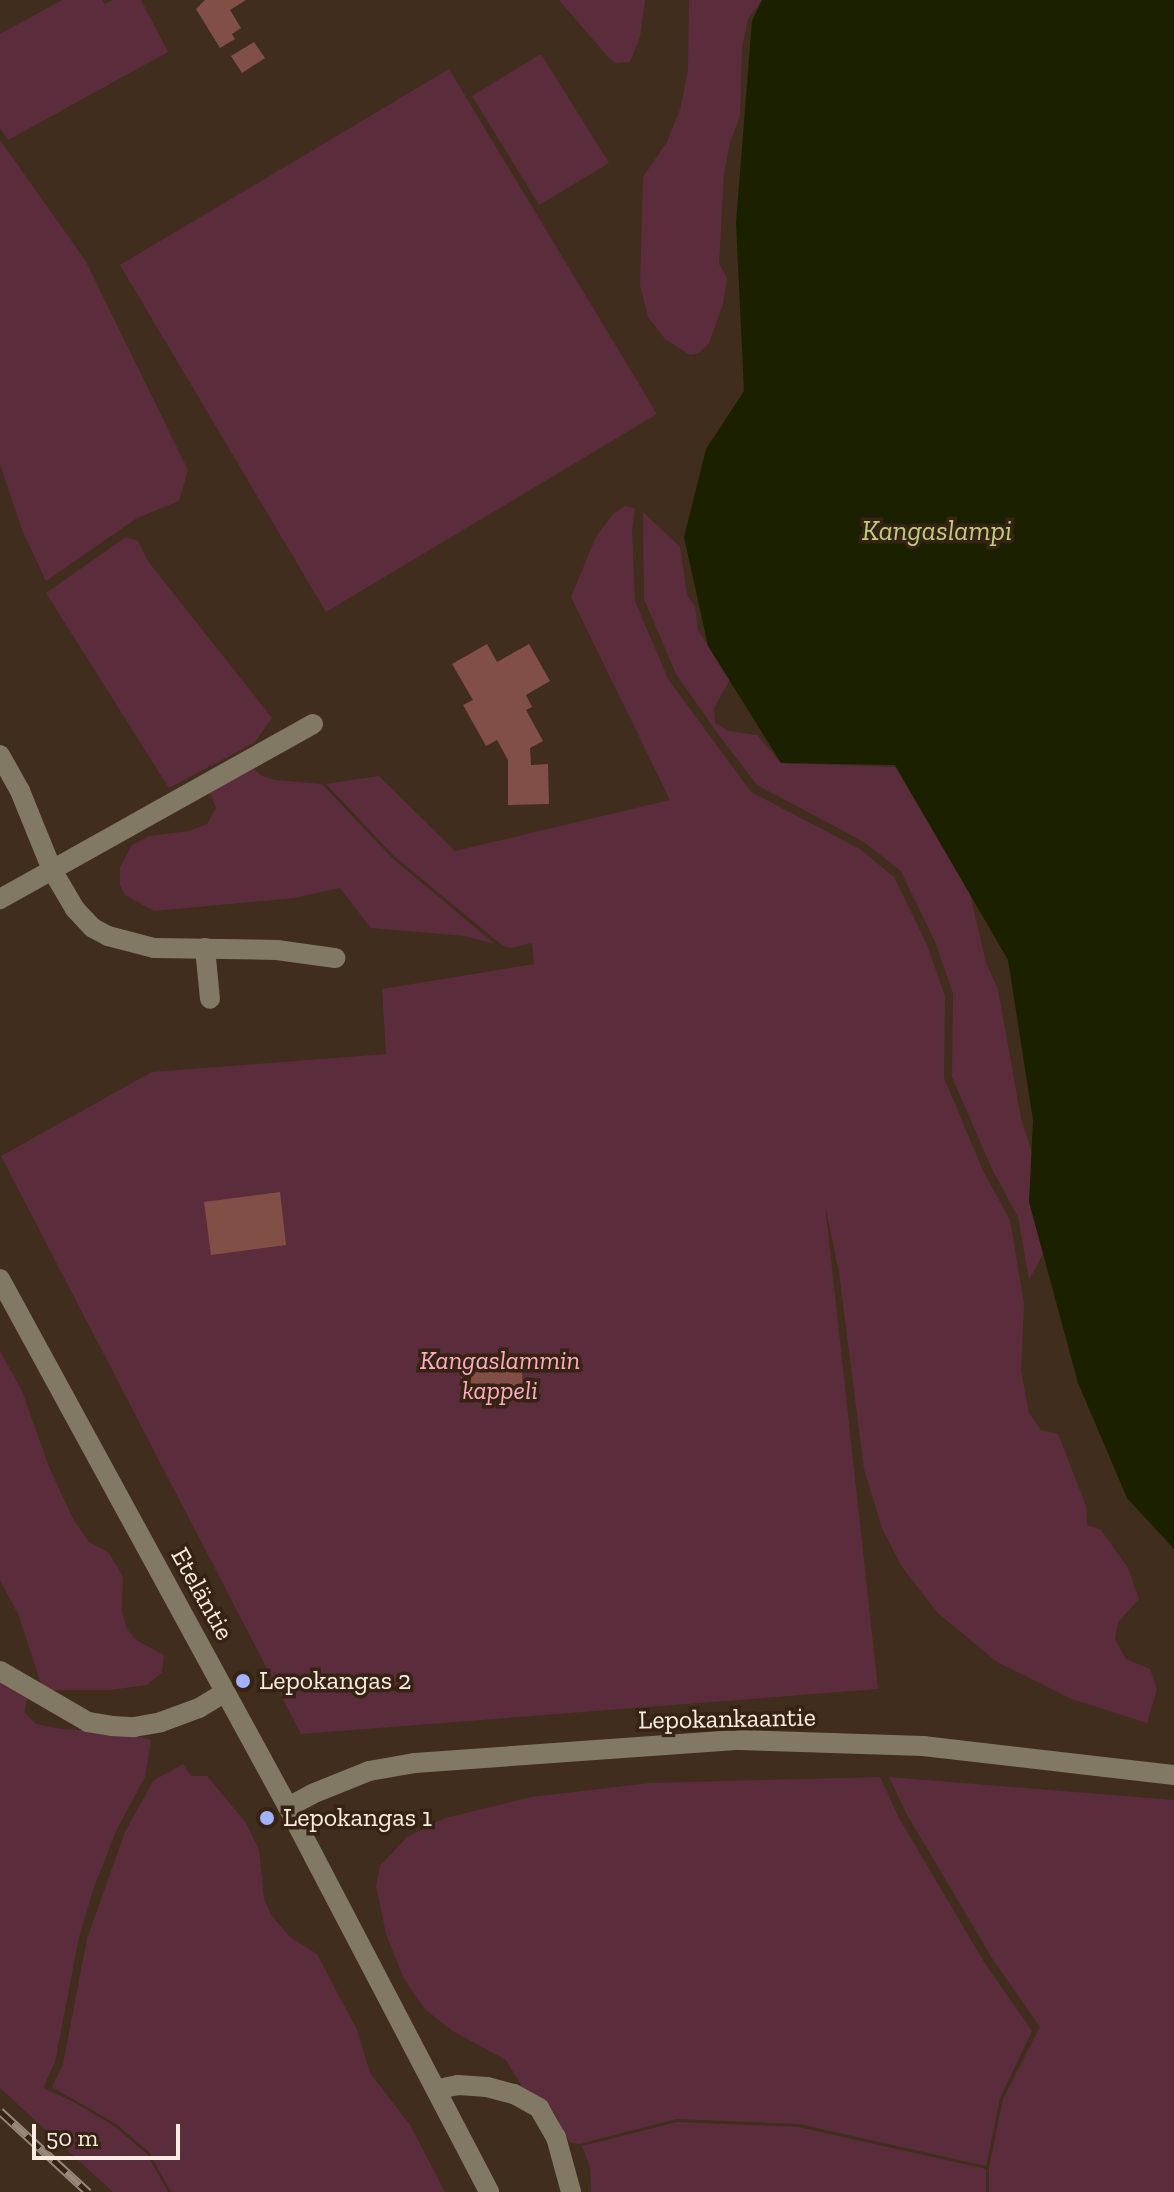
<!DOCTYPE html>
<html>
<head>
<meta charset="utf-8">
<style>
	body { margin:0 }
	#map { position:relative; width:1174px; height:2192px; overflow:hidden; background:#402d1d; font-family:"Zilla Slab",serif }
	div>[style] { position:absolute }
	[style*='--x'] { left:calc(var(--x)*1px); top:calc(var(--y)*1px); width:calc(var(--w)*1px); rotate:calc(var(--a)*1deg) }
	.green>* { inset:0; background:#5b2d3c }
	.water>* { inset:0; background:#1b2000 }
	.building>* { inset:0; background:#824f47 }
	.minor>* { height:20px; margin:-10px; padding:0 10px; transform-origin:10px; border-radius:10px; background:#817964 }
	.rail>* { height:9px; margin-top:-4.5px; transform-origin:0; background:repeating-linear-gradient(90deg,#362313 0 18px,#98887b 0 36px); box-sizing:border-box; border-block:2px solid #98887b }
	.dots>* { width:22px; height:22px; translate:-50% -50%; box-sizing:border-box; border:4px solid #362313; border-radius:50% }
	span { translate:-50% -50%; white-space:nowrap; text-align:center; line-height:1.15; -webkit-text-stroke:7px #362313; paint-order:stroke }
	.park-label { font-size:26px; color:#feacc3; font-style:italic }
	.street-label { font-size:26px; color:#f9ece2 }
	.poi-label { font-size:26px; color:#f9ece2 }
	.left { translate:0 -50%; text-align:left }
	.water-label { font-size:28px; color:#bfcd81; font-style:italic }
	.scale { position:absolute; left:32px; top:2124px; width:148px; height:36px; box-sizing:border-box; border:4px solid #f9ece2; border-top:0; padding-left:10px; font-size:24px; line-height:28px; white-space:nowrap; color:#f9ece2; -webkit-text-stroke:6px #362313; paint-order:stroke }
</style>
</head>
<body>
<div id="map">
	<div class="green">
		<div style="clip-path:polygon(62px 0,102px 0,105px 4px,113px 0,141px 0,168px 52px,8px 140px,0 128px,0 34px)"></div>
		<div style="clip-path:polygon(559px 0,645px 0,640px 37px,630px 62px,616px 63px,608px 57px)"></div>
		<div style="clip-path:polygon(689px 0,762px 0,748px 19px,742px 48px,740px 116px,730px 142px,724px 173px,719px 264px,727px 278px,723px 304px,709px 343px,699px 353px,690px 355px,665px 339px,648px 317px,640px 285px,643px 177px,667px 142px,681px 107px,688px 69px)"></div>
		<div style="clip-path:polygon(541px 54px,609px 163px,539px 205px,472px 96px)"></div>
		<div style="clip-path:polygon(449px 69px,657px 414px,326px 612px,120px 265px)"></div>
		<div style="clip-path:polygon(0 140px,85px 260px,188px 470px,179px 501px,137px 518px,46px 581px,23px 532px,0 465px)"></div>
		<div style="clip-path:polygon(625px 506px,635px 508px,632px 530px,635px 601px,668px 679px,751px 792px,860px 849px,894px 877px,927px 945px,945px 996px,944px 1078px,984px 1173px,1010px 1220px,1024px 1304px,1021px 1370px,1029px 1413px,1041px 1430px,1058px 1434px,1086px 1506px,1087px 1525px,1101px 1530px,1128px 1568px,1139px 1599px,1118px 1622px,1115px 1639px,1126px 1659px,1150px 1669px,1157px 1689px,1147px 1723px,1072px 1699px,997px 1662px,938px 1613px,902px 1567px,882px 1528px,864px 1469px,839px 1273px,825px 1204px,878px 1689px,301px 1734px,1px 1156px,152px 1072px,386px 1054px,382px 989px,534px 964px,532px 943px,511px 948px,502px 945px,394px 856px,326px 784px,379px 776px,455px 851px,670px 800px,571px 597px,596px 537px,613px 514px)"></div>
		<div style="clip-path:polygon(643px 512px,680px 547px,687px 595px,695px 607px,698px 630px,730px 680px,714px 708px,715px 723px,728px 731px,757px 735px,781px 763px,895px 767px,970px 894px,986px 963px,998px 989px,1021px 1119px,1057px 1228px,1029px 1280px,1018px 1217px,992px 1169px,952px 1077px,953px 993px,935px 942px,901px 871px,864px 842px,757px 785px,718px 734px,676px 674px,644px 599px)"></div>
		<div style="clip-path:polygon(126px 537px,138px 541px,147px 560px,272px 718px,254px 743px,169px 788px,46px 593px)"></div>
		<div style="clip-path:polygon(252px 766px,260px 775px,275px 780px,322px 784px,392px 858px,495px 944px,465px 936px,371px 928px,340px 888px,294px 898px,154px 911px,125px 895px,120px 885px,120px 867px,132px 845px,149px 836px,189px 831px,207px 824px,216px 808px,209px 790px)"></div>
		<div style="clip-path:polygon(0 1351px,22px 1391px,49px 1467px,73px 1519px,89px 1542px,109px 1553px,123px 1577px,122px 1612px,127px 1629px,136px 1640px,164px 1655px,162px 1672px,147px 1685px,110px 1690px,49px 1690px,41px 1684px,19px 1616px,0 1580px)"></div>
		<div style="clip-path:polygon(0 1679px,28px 1697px,24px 1712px,36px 1724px,61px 1729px,123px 1733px,151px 1740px,145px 1777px,117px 1829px,94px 1887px,79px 1937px,55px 2062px,43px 2088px,74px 2102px,114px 2126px,147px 2154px,168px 2192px,113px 2192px,0 2088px)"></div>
		<div style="clip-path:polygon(183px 1764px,191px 1776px,207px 1776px,246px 1823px,259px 1850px,264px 1899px,271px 1915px,290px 1937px,317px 1954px,357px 2030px,370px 2073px,410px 2125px,445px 2192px,171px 2192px,149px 2152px,116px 2124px,52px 2087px,63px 2064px,87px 1939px,125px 1832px,153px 1781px)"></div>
		<div style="clip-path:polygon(880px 1777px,899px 1818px,984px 1962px,1032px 2031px,1000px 2098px,986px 2166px,799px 2124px,676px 2119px,580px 2144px,570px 2143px,554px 2112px,524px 2090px,506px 2060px,451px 2030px,425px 2009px,404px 1979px,386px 1934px,376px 1886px,380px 1866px,407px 1837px,445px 1818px,531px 1797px,651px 1783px)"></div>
		<div style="clip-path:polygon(889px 1777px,1174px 1800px,1174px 2192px,989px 2192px,989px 2168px,1003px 2099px,1040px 2027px,992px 1958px,906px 1813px)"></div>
		<div style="clip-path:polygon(677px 2122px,798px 2127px,986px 2169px,986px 2192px,591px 2192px,590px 2167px,582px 2146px)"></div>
	</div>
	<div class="water">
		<div style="clip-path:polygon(762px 0,1174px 0,1174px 1549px,1127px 1498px,1078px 1383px,1029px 1202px,1033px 1120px,1008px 960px,895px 765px,781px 763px,708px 646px,684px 537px,706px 449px,744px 391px,736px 223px,752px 21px)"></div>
	</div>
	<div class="building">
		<div style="clip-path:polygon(205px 0,246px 0,230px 10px,241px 28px,232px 34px,235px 39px,220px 48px,196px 9px)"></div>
		<div style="clip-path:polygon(254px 42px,265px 58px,242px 73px,231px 56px)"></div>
		<div style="clip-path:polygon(487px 644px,497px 662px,529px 644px,550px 681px,526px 695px,532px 707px,526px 710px,543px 741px,530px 748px,531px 765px,548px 764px,549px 804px,508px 805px,508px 760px,497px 740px,486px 746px,463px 705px,473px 700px,452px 664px)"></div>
		<div style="clip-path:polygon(280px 1192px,286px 1245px,211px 1255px,204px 1202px)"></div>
		<div style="clip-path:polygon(522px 1370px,523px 1391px,462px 1395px,461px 1373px)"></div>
	</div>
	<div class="minor">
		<div style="--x:313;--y:724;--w:299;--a:150.8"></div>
		<div style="--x:52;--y:870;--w:45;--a:59.5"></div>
		<div style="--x:75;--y:909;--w:26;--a:47"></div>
		<div style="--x:93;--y:928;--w:17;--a:28"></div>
		<div style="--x:108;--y:936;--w:48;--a:14.6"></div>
		<div style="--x:154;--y:948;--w:123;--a:0.9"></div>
		<div style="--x:277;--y:950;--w:59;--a:7.9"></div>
		<div style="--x:0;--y:755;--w:41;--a:60.9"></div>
		<div style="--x:20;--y:791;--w:85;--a:67.9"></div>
		<div style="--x:52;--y:870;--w:60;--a:150.9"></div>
		<div style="--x:205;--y:948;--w:51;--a:84.4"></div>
		<div style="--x:0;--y:1279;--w:601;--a:61.39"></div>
		<div style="--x:288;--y:1807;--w:434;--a:62.4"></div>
		<div style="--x:0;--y:1671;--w:102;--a:30.1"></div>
		<div style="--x:88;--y:1722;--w:24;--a:9"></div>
		<div style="--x:112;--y:1726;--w:22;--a:3"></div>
		<div style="--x:134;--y:1727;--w:27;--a:-10"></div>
		<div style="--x:161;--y:1722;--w:40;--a:-20.2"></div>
		<div style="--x:199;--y:1708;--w:31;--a:-31"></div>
		<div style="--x:288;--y:1807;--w:27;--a:-28"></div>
		<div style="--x:312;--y:1794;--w:61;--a:-22"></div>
		<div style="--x:369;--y:1771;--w:47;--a:-9.9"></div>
		<div style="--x:415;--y:1763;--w:325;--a:-4.1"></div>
		<div style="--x:739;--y:1740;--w:184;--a:1.9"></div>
		<div style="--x:923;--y:1746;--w:253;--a:6.6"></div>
		<div style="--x:438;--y:2089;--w:20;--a:-11"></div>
		<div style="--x:458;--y:2085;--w:29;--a:4"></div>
		<div style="--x:487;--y:2087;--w:28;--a:15"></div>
		<div style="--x:514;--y:2094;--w:29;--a:29"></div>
		<div style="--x:539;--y:2108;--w:34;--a:60"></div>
		<div style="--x:556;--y:2137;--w:57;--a:74.7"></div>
	</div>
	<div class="rail">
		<div style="--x:0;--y:2111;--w:120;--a:42.6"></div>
	</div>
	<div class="dots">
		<div style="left:243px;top:1681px;background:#a2b2fd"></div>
		<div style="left:267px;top:1818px;background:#a2b2fd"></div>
	</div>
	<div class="park-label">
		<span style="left:500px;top:1376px">Kangaslammin<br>kappeli</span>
	</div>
	<div class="street-label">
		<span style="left:202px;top:1594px;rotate:61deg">Eteläntie</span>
		<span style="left:727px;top:1719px;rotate:-1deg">Lepokankaantie</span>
	</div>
	<div class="poi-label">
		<span class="left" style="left:259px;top:1681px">Lepokangas 2</span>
		<span class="left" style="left:283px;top:1818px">Lepokangas 1</span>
	</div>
	<div class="water-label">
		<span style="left:937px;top:531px">Kangaslampi</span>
	</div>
	<div class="scale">50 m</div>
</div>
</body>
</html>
